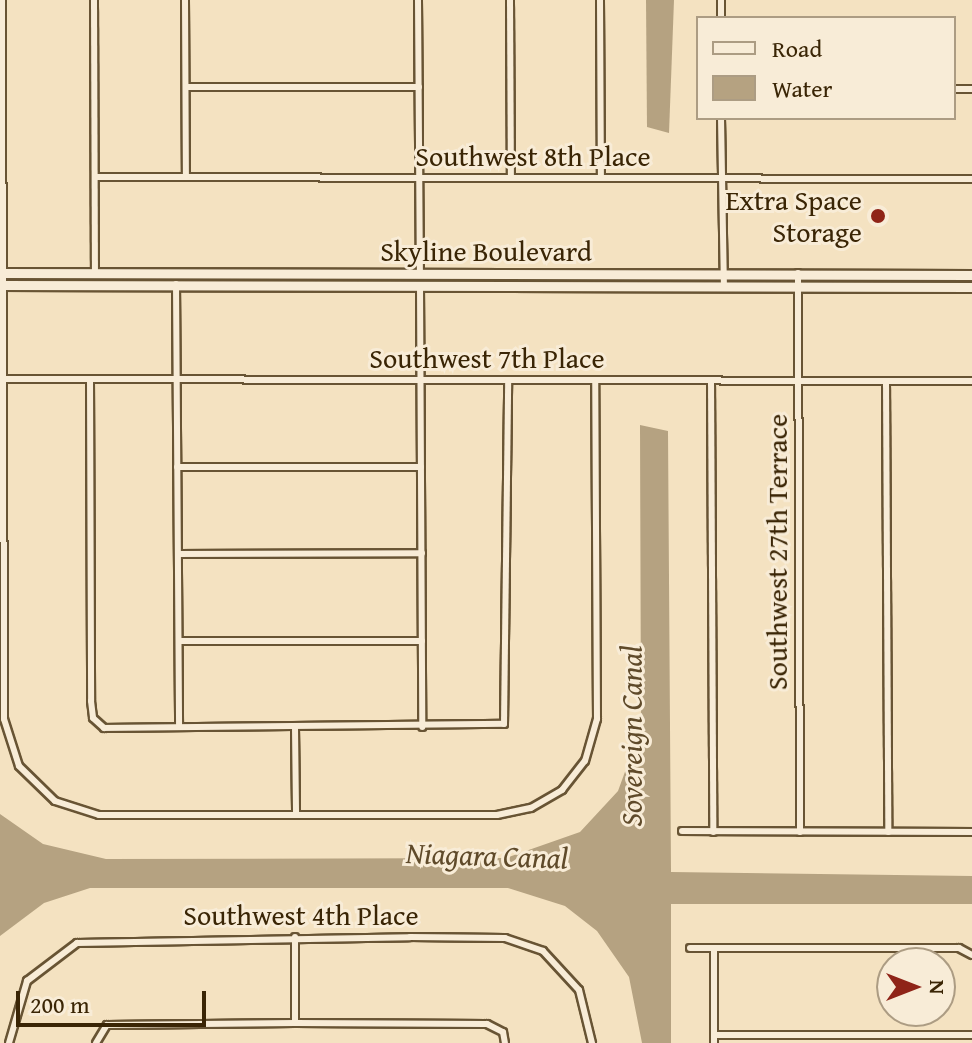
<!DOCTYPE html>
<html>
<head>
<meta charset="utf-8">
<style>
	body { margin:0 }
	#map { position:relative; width:972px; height:1043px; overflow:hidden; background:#f4e2c1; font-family:"Gentium Book Plus",serif }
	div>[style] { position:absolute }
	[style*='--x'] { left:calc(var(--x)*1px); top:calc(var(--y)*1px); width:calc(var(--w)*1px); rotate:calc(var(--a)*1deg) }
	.water>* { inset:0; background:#b5a281 }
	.roads { filter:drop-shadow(2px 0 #685434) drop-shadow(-2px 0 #685434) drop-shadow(0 2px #685434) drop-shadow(0 -2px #685434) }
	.street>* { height:6px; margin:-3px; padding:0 3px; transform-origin:3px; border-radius:3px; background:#f8ecd7 }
	.secondary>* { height:9px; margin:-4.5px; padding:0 4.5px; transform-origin:4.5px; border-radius:4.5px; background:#f8ecd7 }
	.dots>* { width:22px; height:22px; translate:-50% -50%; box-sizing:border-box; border:4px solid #f8ecd7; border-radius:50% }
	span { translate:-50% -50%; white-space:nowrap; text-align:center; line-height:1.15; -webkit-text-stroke:6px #f8ecd7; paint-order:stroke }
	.street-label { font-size:28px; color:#3a2505 }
	.poi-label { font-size:28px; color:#3a2505 }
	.right { translate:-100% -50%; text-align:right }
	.water-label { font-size:30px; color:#5f4a2a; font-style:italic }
	.legend { position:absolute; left:696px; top:16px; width:260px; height:104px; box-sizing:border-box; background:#f8ecd7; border:2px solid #ac9c83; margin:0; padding:10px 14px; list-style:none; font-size:24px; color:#3a2505 }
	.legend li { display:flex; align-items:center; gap:16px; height:40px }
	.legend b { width:40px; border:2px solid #ac9c83 }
	.north { position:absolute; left:876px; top:947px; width:80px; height:80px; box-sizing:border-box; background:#f8ecd7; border:2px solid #ac9c83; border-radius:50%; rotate:90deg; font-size:22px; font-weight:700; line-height:32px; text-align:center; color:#3a2505 }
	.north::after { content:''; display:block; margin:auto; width:28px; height:36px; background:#8f2418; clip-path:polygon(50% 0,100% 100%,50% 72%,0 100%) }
	.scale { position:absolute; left:16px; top:991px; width:190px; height:36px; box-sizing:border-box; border:4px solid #3a2505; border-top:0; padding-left:10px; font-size:24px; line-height:28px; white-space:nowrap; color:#3a2505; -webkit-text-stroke:6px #f8ecd7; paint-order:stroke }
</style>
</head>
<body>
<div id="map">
	<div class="water">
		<div style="clip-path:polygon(646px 0,674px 0,669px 133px,647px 127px)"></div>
		<div style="clip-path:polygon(640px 425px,668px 431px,671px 872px,972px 876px,972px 904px,671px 904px,671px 1043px,642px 1043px,629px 977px,597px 931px,565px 906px,508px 888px,90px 888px,44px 903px,0 936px,0 814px,43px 844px,106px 859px,506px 858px,580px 832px,618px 791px,641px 728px)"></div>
	</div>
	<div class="roads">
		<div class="street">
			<div style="--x:2;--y:0;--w:719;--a:89.84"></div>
			<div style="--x:4;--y:719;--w:49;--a:72.3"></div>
			<div style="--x:19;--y:766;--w:50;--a:44.2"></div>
			<div style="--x:55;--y:801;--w:46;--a:17.7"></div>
			<div style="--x:99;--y:815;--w:398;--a:0"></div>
			<div style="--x:497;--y:815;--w:35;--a:-12"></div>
			<div style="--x:531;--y:808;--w:36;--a:-30"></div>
			<div style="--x:562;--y:790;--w:37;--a:-52"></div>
			<div style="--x:585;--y:761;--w:44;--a:-74.1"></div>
			<div style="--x:597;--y:719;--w:339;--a:-90.3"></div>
			<div style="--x:94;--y:0;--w:273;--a:89.8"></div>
			<div style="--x:185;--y:0;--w:177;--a:89.7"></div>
			<div style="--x:418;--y:0;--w:273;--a:89.6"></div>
			<div style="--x:510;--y:0;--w:178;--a:89.7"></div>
			<div style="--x:600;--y:0;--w:178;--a:89.7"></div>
			<div style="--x:721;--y:0;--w:18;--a:90"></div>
			<div style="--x:186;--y:87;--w:233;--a:0"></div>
			<div style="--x:954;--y:89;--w:18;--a:0"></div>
			<div style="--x:721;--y:118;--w:168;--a:89"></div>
			<div style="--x:95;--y:177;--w:877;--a:0.13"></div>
			<div style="--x:798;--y:273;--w:559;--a:89.8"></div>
			<div style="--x:176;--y:284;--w:443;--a:89.6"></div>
			<div style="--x:420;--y:286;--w:441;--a:89.7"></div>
			<div style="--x:3;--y:379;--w:969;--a:0.12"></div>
			<div style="--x:90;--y:379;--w:322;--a:89.8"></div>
			<div style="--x:91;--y:701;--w:17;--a:83"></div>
			<div style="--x:93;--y:718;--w:15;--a:42"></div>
			<div style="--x:104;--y:728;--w:400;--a:-0.6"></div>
			<div style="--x:504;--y:724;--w:344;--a:-89.3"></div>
			<div style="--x:711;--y:380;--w:452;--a:89.7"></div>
			<div style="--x:886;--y:381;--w:451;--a:89.7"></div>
			<div style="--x:177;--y:467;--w:244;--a:0"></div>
			<div style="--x:178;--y:554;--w:244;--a:-0.2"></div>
			<div style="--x:179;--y:641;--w:243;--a:0"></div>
			<div style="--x:295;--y:728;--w:87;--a:89.3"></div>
			<div style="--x:682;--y:831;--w:290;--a:0.2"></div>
			<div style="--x:690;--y:948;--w:269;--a:0"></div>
			<div style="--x:959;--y:948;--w:15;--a:28"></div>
			<div style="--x:714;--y:948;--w:95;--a:90"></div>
			<div style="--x:295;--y:1023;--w:86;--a:-90"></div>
			<div style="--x:714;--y:1035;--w:258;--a:0"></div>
			<div style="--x:9;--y:1043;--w:65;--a:-73.8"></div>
			<div style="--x:27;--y:981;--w:63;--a:-37.2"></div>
			<div style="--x:77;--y:943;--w:333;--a:-1"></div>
			<div style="--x:410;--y:937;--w:95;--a:0.6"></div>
			<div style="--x:505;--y:938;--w:40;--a:18.9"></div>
			<div style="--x:543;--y:951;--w:53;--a:47.3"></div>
			<div style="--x:579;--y:990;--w:55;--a:76.2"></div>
			<div style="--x:96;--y:1043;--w:21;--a:-59"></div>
			<div style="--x:107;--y:1025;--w:188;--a:-0.6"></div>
			<div style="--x:295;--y:1023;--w:192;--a:0.3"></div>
			<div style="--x:487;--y:1024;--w:18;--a:27"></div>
			<div style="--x:503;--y:1032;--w:11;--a:80"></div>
		</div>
		<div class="secondary">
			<div style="--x:0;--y:273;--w:972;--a:0.12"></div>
			<div style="--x:0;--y:285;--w:972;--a:0.12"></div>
		</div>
	</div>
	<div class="dots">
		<div style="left:878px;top:216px;background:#8f2418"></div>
	</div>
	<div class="street-label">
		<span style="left:533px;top:156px">Southwest 8th Place</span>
		<span style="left:486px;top:251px">Skyline Boulevard</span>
		<span style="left:487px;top:358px">Southwest 7th Place</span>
		<span style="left:777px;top:552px;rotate:-90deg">Southwest 27th Terrace</span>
		<span style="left:301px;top:915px">Southwest 4th Place</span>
	</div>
	<div class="poi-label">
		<span class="right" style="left:862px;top:216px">Extra Space<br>Storage</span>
	</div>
	<div class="water-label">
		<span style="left:631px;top:736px;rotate:-90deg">Sovereign Canal</span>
		<span style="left:487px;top:855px;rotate:2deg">Niagara Canal</span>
	</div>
	<ul class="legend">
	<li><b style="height:10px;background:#f8ecd7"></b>Road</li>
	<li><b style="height:22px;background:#b5a281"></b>Water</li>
	</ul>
	<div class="north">N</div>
	<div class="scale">200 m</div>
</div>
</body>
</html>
